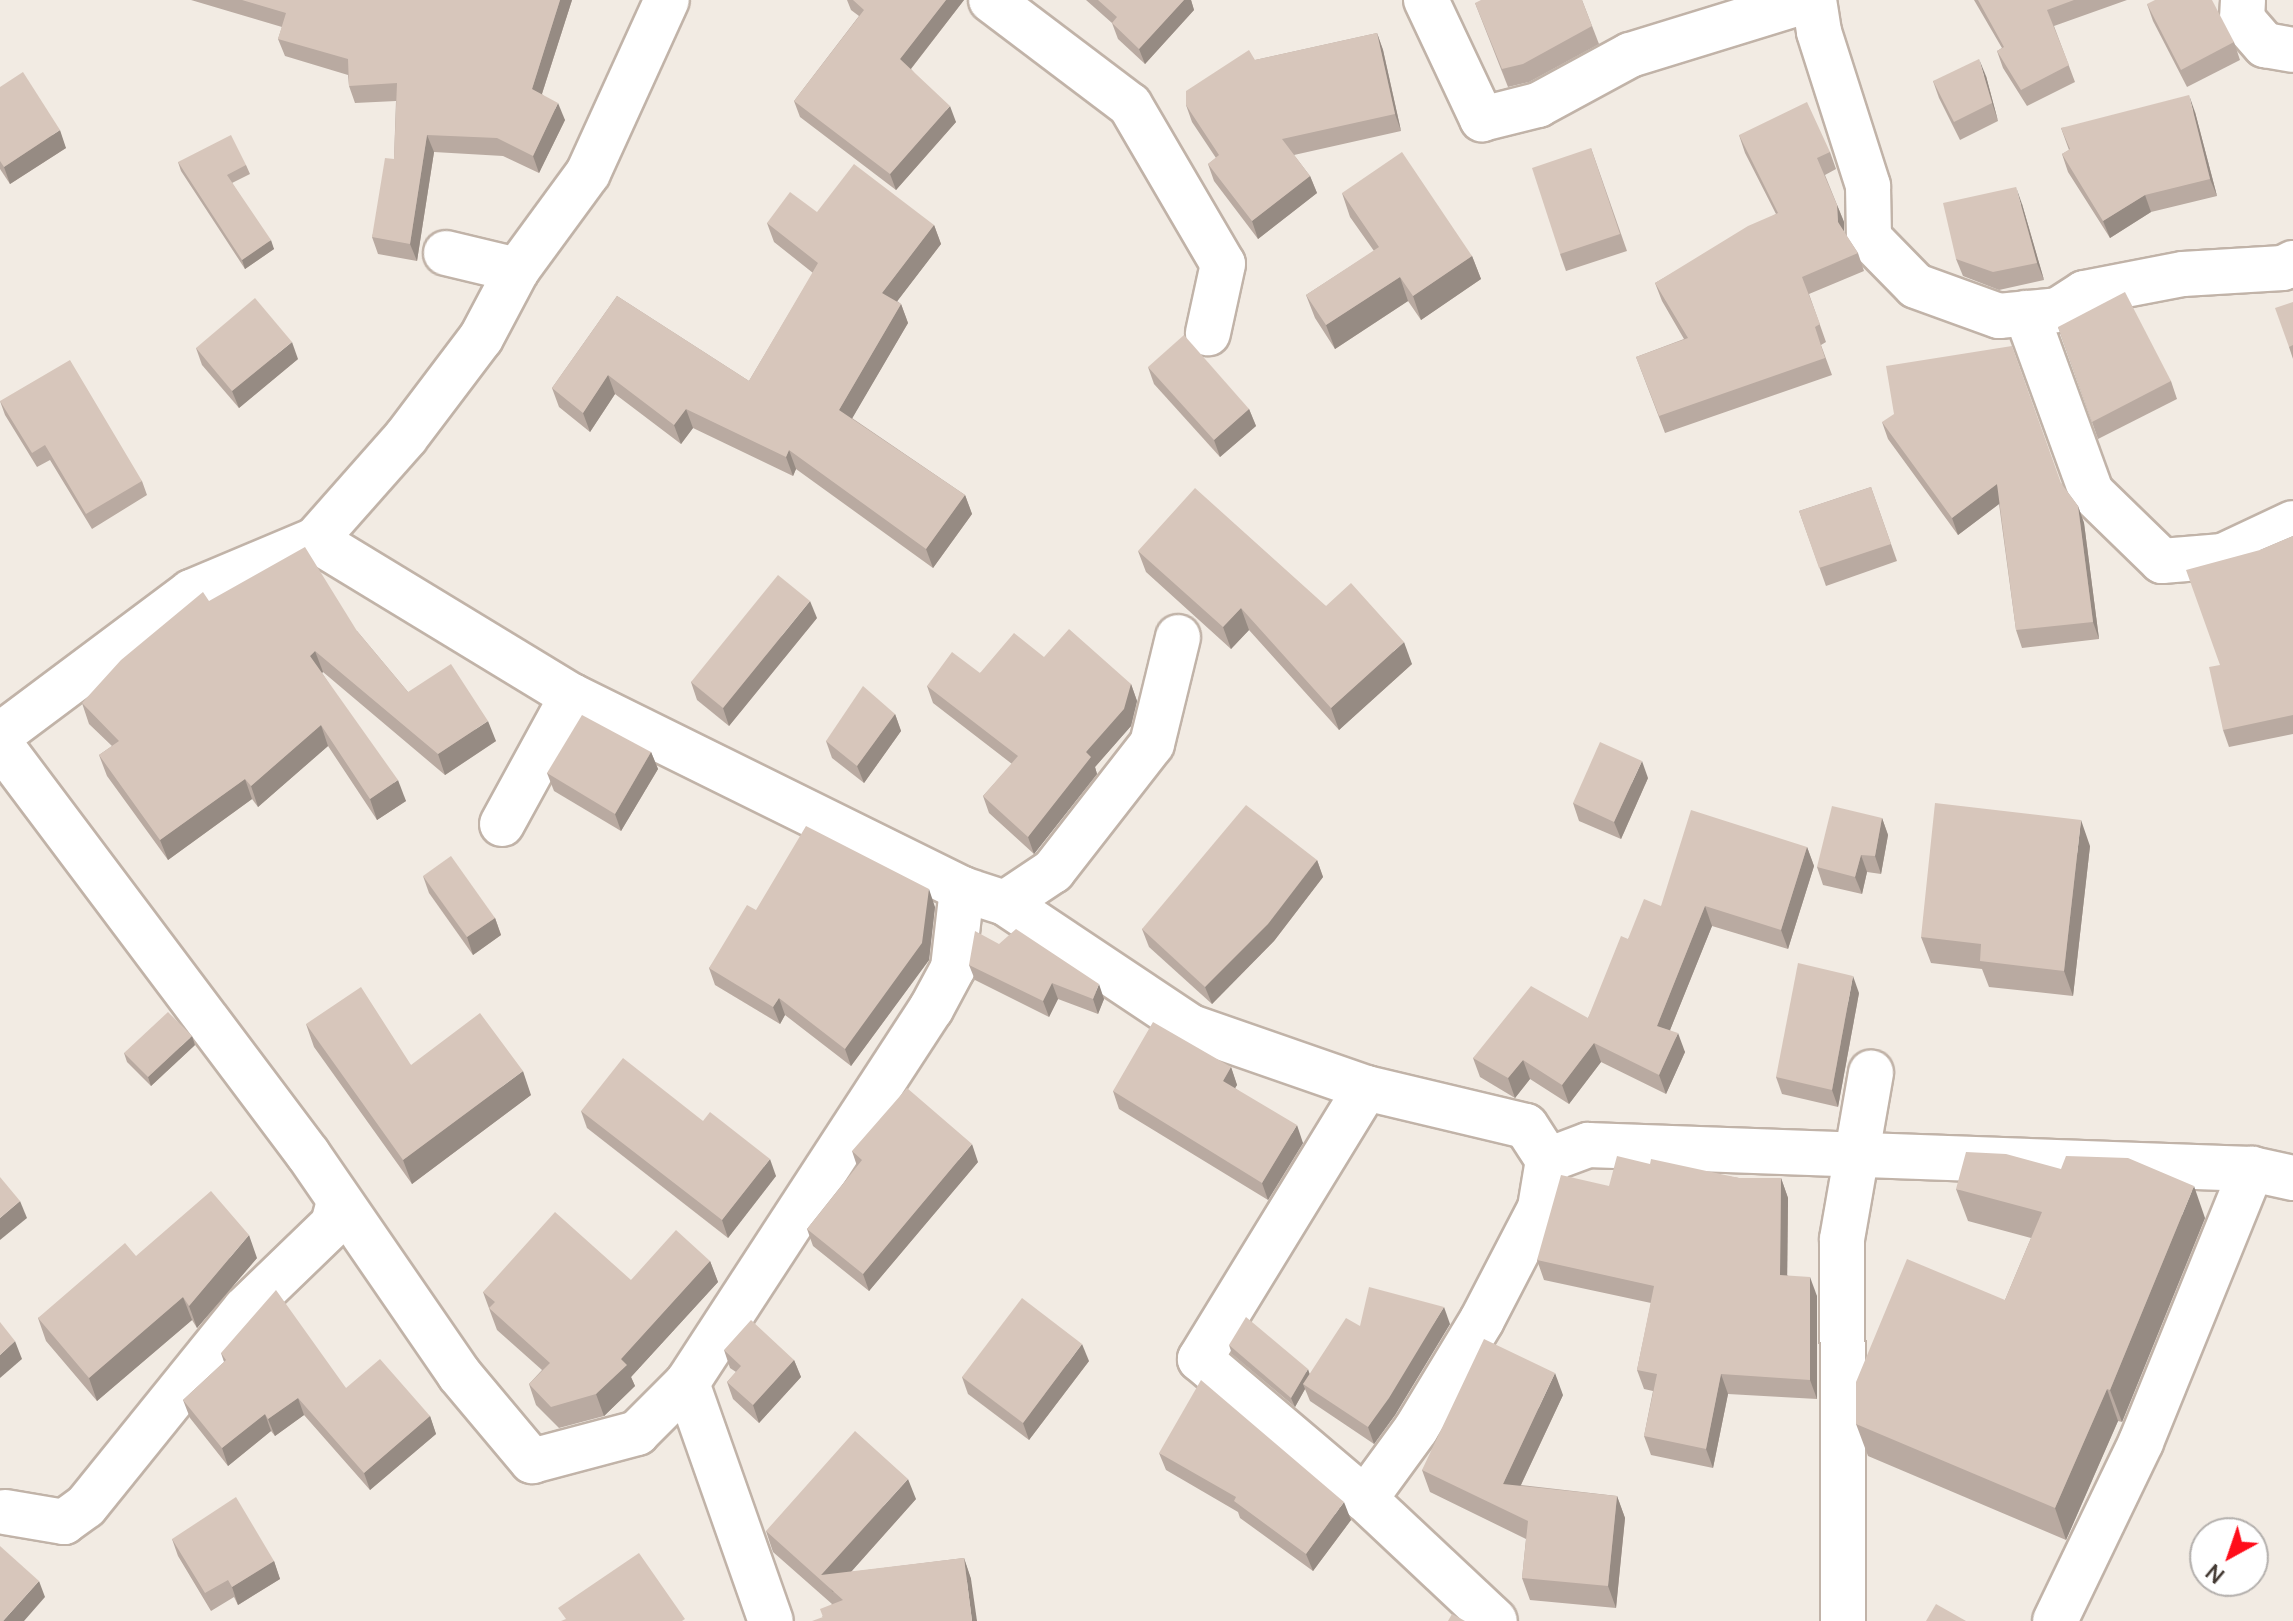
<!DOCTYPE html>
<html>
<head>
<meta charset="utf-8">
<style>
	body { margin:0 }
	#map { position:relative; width:2293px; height:1621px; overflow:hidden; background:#f2ebe3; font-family:Manrope,sans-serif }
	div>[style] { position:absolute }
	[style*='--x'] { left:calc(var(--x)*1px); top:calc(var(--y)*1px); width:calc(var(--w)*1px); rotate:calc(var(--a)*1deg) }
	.roads { filter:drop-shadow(2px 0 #c1b3a8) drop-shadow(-2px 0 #c1b3a8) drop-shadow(0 2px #c1b3a8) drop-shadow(0 -2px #c1b3a8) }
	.minor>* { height:44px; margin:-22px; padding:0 22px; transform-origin:22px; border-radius:22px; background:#fff }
	.wall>* { inset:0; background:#b9aaa1 }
	.shaded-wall>* { inset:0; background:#968b83 }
	.building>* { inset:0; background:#d7c6bb }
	span { translate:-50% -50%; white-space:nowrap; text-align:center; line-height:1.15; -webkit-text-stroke:7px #fff; paint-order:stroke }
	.north { position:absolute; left:2189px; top:1517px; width:80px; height:80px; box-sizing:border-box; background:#fff; border:2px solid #b4b0ad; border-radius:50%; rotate:220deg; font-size:22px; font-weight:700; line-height:32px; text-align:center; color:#443a33 }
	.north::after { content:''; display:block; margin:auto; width:28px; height:36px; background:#ff0d1a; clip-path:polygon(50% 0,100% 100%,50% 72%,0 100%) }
</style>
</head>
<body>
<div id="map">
	<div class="roads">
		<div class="minor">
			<div style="--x:991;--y:0;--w:174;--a:37.1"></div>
			<div style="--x:1130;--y:105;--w:184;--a:59.7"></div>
			<div style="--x:1223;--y:264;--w:71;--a:102.3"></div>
			<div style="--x:1426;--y:0;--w:132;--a:64.8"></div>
			<div style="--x:1482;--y:119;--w:58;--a:-14"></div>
			<div style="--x:1538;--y:105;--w:105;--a:-28.5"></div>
			<div style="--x:1630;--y:55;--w:187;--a:-17.1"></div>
			<div style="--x:1814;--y:0;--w:32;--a:81"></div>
			<div style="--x:1819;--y:32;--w:162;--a:72.3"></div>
			<div style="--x:1868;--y:186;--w:52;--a:88.9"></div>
			<div style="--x:1869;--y:238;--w:67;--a:45.6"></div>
			<div style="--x:1916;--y:286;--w:88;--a:19.9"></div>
			<div style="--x:1999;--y:316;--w:59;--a:-5.8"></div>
			<div style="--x:2058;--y:310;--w:31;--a:-33"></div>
			<div style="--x:2084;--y:293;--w:101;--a:-10.9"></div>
			<div style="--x:2183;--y:274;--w:100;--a:-3.4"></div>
			<div style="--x:2283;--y:268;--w:11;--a:-27"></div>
			<div style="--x:2243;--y:0;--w:19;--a:93"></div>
			<div style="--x:2242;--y:19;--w:35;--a:49"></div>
			<div style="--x:2265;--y:45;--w:28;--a:10"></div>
			<div style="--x:446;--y:253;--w:73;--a:13.5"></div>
			<div style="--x:2026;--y:313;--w:190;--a:70"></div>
			<div style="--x:2091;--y:492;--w:99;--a:44.2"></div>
			<div style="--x:2162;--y:561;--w:61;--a:-4.7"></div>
			<div style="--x:2223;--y:556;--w:77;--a:-25.2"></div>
			<div style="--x:315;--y:540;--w:301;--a:31.3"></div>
			<div style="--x:572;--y:696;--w:435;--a:26.3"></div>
			<div style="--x:962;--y:889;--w:45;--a:18"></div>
			<div style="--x:1005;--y:903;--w:224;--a:33.7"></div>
			<div style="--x:1191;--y:1027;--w:185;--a:19.2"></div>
			<div style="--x:1366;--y:1088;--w:164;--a:13.4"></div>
			<div style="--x:1526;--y:1126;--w:40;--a:57.1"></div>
			<div style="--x:1548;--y:1160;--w:49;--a:99.5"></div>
			<div style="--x:1540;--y:1208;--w:126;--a:117.4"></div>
			<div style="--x:1482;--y:1320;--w:127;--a:121.2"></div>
			<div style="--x:1416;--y:1429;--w:87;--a:126.1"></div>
			<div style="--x:0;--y:735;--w:239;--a:-36.8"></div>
			<div style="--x:191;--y:592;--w:134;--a:-22.8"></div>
			<div style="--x:315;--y:540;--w:137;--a:-48.5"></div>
			<div style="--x:406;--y:437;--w:124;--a:-52.9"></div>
			<div style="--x:481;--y:338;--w:77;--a:-62.1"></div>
			<div style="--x:517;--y:270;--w:120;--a:-53.8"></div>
			<div style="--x:588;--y:173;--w:190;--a:-65.5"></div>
			<div style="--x:0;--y:744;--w:513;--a:53.09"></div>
			<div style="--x:308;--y:1154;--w:267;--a:55.5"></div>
			<div style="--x:459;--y:1374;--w:114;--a:50"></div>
			<div style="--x:532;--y:1461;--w:109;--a:-14.9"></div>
			<div style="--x:637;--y:1433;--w:71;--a:-45"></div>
			<div style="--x:687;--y:1383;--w:447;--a:-56.9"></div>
			<div style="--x:931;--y:1009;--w:47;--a:-61.8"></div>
			<div style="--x:953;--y:968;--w:80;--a:-83.5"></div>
			<div style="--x:502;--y:824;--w:146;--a:-61.3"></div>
			<div style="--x:1005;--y:903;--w:58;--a:-33.7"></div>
			<div style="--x:1053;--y:871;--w:161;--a:-52.1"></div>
			<div style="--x:1152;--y:744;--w:110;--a:-76.3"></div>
			<div style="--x:1366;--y:1088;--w:318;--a:121.5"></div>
			<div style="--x:1200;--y:1359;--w:216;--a:40.3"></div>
			<div style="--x:1365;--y:1499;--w:178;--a:43.2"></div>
			<div style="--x:1548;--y:1160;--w:43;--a:-20.6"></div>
			<div style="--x:1588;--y:1145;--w:664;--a:2.07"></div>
			<div style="--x:2252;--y:1169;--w:42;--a:12.4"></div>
			<div style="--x:687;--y:1383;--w:252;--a:70.6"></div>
			<div style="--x:5;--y:1512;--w:60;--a:9.6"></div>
			<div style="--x:64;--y:1522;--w:27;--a:-36"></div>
			<div style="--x:86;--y:1506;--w:253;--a:-51.1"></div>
			<div style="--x:245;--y:1309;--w:122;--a:-44"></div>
			<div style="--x:333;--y:1224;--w:23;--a:-75"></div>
			<div style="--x:1843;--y:1621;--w:382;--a:-90.1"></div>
			<div style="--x:1842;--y:1239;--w:169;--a:-80.1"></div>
			<div style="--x:2055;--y:1621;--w:199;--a:-64.3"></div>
			<div style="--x:2141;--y:1442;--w:295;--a:-67.9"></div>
		</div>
	</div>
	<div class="wall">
		<div style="clip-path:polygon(191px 0,572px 0,542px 94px,565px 120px,539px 173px,503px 156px,434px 152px,417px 261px,378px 254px,372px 237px,394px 159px,396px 101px,355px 103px,349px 86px,348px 75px,285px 56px,278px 39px,282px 27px)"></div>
		<div style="clip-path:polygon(847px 0,964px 0,911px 69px,956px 122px,896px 190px,800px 117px,794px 101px,859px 16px,851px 10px)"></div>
		<div style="clip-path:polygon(1086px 0,1191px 0,1194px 10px,1145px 64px,1118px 39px,1112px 23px)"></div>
		<div style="clip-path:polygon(1582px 0,1599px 44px,1529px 82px,1508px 87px,1475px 3px)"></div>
		<div style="clip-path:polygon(1974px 0,2127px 0,2054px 26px,2075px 82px,2027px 106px,2003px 68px,1997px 51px,2002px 48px)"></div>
		<div style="clip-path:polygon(2147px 4px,2234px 42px,2240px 60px,2187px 87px,2153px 21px)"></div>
		<div style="clip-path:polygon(1377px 33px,1383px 50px,1401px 131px,1294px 155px,1310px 176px,1317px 193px,1258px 239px,1214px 181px,1208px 164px,1216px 158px,1192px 122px,1186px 105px,1255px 60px)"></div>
		<div style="clip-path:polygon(1986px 76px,1998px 121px,1960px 140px,1939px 98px,1933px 81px)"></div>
		<div style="clip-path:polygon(0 87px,66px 148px,10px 184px,0 169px)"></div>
		<div style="clip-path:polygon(2195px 112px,2217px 196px,2151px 212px,2110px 238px,2068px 172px,2062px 154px,2069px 150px,2061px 128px)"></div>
		<div style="clip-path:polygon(1739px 135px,1830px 152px,1836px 169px,1825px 175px,1844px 222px,1844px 232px,1858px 253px,1864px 271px,1809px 294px,1826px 342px,1821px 345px,1832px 375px,1665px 433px,1636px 357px,1684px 339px,1662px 301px,1655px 283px,1776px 214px,1745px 153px)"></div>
		<div style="clip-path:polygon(1591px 148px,1627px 251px,1566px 271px,1560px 254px)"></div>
		<div style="clip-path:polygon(178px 162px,246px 165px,250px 174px,232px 183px,274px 249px,245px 269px,181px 171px)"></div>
		<div style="clip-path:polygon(1342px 193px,1472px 256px,1481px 279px,1421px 320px,1408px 301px,1335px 349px,1315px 318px,1306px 295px,1374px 251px,1350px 217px)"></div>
		<div style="clip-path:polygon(2022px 204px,2044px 280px,1999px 290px,1963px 276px,1956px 259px)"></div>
		<div style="clip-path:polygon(817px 212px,934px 225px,941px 244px,897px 301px,901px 304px,908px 323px,852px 418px,965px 495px,972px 514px,933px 568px,796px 469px,793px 476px,693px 428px,681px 444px,615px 394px,590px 432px,559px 407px,552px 388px,617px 296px,749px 381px,813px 273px,774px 242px,767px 223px)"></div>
		<div style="clip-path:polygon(2293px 302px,2293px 359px,2289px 347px)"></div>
		<div style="clip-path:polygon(2058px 327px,2171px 381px,2177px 399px,2098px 439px)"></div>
		<div style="clip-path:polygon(196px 348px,298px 359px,239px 408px,202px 365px)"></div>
		<div style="clip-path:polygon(1148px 367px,1249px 409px,1256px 426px,1220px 457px,1154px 384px)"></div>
		<div style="clip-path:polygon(0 401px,142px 481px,147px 495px,92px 529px,50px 460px,37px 467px,5px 415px)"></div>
		<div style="clip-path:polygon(1882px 422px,2061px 483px,2078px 506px,2084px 523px,2099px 639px,2022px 648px,2016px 630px,1999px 504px,1958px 535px,1888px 439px)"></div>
		<div style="clip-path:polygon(1871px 487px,1897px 561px,1826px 586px,1799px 511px)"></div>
		<div style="clip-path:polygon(2293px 536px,2293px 734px,2229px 747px,2223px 730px,2220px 665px,2260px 550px)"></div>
		<div style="clip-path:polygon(1138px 551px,1326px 606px,1412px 664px,1339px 730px,1249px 630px,1231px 649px,1146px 572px)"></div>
		<div style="clip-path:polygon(209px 601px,357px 631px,408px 692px,496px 741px,445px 775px,323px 672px,322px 673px,406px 801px,377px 820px,328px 746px,258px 807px,252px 799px,168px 860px,107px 776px,99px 755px,112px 746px,89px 724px,82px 703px)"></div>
		<div style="clip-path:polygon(817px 618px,729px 726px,697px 700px,691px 682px)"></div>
		<div style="clip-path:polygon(1044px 657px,1131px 684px,1137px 701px,1131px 726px,1095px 767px,1097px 774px,1034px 854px,989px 813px,983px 796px,1012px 764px,933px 703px,927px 686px)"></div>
		<div style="clip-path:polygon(895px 714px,901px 731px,864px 783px,832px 758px,826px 741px)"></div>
		<div style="clip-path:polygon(651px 752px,658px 769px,621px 831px,554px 791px,547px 773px)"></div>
		<div style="clip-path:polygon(1648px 778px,1621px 839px,1579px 821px,1573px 803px)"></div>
		<div style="clip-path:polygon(1882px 818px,1888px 835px,1881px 874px,1867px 872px,1862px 894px,1823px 885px,1817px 867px)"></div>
		<div style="clip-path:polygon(2090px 846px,2073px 996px,1989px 987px,1982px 969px,1931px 963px,1921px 937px)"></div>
		<div style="clip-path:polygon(1807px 847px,1814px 866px,1788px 949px,1712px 926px,1670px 1030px,1685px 1052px,1666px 1094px,1601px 1062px,1569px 1104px,1530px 1079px,1515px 1098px,1480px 1077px,1473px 1058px,1588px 1018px,1628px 939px,1661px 906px)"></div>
		<div style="clip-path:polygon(1317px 860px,1323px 877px,1274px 941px,1212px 1004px,1149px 947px,1142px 929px)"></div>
		<div style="clip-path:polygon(423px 876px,495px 918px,501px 935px,473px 955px,429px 893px)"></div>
		<div style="clip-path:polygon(935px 907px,929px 960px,851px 1066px,785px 1015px,780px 1024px,715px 985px,709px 968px,756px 910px)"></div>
		<div style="clip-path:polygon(999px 944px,1104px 999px,1098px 1014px,1058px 999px,1049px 1017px,975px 980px,969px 965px)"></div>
		<div style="clip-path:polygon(1859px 993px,1838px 1107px,1782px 1094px,1776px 1077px)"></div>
		<div style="clip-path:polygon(306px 1024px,411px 1065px,531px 1095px,412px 1184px,314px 1047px)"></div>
		<div style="clip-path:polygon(195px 1045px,151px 1086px,127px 1062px,124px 1053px)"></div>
		<div style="clip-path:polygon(1231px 1067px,1237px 1085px,1235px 1088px,1303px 1143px,1268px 1200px,1119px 1109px,1113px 1091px)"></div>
		<div style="clip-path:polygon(581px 1111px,703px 1121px,776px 1176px,728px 1238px,587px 1128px)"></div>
		<div style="clip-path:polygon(852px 1151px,978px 1162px,869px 1291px,813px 1246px,807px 1229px,857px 1166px)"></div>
		<div style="clip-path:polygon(1650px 1164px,1739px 1178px,1781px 1178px,1788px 1198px,1787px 1275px,1817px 1296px,1817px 1399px,1728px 1394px,1713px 1468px,1651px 1455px,1644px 1436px,1653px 1391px,1644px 1389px,1637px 1370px,1651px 1303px,1544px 1280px,1537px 1260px,1609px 1186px)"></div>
		<div style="clip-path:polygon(1956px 1189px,2205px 1218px,2122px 1422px,2118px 1421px,2066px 1540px,1868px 1456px,1856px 1424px,2005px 1300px,2031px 1238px,1968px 1221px)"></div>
		<div style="clip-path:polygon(136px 1256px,257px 1258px,197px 1328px,192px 1320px,97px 1401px,46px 1341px,38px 1318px)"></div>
		<div style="clip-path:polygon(710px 1261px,718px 1282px,631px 1377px,635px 1386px,604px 1416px,559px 1428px,536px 1405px,529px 1384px,542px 1370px,497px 1330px,483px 1292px,631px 1280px)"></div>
		<div style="clip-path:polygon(1450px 1324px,1395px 1415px,1374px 1444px,1310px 1401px,1305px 1389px,1295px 1407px,1232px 1354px,1229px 1345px,1310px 1374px,1360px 1326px)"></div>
		<div style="clip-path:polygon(724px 1350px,794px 1360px,801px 1377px,759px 1423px,733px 1399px,727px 1382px,736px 1372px,730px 1368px)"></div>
		<div style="clip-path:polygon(221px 1353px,346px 1388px,430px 1416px,436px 1434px,370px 1490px,304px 1415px,275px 1436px,271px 1431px,228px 1466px,190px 1418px,183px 1400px,224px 1362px)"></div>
		<div style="clip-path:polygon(1089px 1361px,1029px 1440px,968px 1394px,962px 1377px)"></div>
		<div style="clip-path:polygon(1563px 1395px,1521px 1485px,1617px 1496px,1625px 1518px,1616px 1608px,1530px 1600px,1522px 1578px,1526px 1539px,1430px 1492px,1422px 1470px)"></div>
		<div style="clip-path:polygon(1159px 1453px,1351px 1520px,1313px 1571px,1240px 1518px,1238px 1512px,1166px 1470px)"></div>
		<div style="clip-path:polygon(916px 1499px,851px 1572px,964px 1558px,971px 1579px,822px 1617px,832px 1604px,773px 1552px,766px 1531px)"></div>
		<div style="clip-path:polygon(172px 1539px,274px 1561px,280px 1579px,238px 1605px,234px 1597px,211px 1611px,178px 1556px)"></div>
	</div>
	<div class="shaded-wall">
		<div style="clip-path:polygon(560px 0,572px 0,538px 106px,532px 89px)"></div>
		<div style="clip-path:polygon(946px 0,964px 0,906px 75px,900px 59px)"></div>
		<div style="clip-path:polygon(1184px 0,1191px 0,1194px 10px,1145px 64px,1139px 49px)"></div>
		<div style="clip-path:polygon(1377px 33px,1383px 50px,1401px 131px,1395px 114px)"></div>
		<div style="clip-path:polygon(1979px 59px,1986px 76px,1998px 121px,1992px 103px)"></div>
		<div style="clip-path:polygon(2189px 95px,2195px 112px,2217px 196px,2210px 179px)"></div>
		<div style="clip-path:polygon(558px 103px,565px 120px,539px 173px,533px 156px)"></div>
		<div style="clip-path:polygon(950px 106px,956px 122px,896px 190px,890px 174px)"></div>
		<div style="clip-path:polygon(60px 130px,66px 148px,10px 184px,4px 167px)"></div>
		<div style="clip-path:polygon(427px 135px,434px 152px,417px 261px,410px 244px)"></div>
		<div style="clip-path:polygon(1310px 176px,1317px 193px,1258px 239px,1252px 221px)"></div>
		<div style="clip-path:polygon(2016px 187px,2022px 204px,2044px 280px,2037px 263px)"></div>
		<div style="clip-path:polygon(2145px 195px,2151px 212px,2110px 238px,2103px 221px)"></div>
		<div style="clip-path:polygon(1837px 205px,1844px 222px,1844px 240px,1838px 222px)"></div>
		<div style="clip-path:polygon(934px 225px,941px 244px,889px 312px,882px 293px)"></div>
		<div style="clip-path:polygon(271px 240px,274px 249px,245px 269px,242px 260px)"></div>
		<div style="clip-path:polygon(1472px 256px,1481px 279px,1421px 320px,1413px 296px)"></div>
		<div style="clip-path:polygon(1400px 277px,1408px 301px,1335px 349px,1326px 325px)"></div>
		<div style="clip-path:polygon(901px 304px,908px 323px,846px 429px,839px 410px)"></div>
		<div style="clip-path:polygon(292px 342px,298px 359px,239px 408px,232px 391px)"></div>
		<div style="clip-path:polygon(608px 375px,615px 394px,590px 432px,583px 413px)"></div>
		<div style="clip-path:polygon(686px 409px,693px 428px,681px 444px,674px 425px)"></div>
		<div style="clip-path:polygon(1249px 409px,1256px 426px,1220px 457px,1214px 440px)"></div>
		<div style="clip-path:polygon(789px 450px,796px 469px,793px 476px,786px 457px)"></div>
		<div style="clip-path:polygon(1997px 484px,2003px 501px,1958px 535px,1952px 518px)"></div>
		<div style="clip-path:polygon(965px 495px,972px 514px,933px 568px,926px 549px)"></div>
		<div style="clip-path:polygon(2078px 506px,2084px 523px,2099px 639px,2093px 622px)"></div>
		<div style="clip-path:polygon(810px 601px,817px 618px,729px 726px,723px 708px)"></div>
		<div style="clip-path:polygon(1241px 608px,1249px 630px,1231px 649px,1223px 627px)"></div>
		<div style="clip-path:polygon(1404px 642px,1412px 664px,1339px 730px,1331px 708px)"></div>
		<div style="clip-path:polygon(315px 651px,323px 672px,317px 677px,310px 656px)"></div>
		<div style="clip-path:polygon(1131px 684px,1137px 701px,1131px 726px,1095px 767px,1097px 774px,1034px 854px,1028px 837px,1086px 752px)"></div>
		<div style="clip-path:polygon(895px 714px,901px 731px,864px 783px,857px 766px)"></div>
		<div style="clip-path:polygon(488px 721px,496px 741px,445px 775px,438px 754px)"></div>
		<div style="clip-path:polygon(321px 725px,328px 746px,258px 807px,251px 786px)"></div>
		<div style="clip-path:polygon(651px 752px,658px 769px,621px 831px,615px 814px)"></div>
		<div style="clip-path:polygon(1642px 761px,1648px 778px,1621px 839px,1614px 822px)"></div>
		<div style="clip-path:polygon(245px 779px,252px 799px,168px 860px,160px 840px)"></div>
		<div style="clip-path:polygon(398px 780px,406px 801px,377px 820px,370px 799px)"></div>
		<div style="clip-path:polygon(1882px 818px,1888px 835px,1881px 874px,1875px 856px)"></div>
		<div style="clip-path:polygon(2081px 820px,2090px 846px,2073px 996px,2064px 971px)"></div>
		<div style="clip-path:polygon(1807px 847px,1814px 866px,1788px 949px,1781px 930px)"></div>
		<div style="clip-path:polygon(1861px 855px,1867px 872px,1862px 894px,1855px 877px)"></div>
		<div style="clip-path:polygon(1317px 860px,1323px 877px,1274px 941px,1212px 1004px,1205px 987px)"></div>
		<div style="clip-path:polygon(929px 889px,935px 907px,929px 960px,851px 1066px,845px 1049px)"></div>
		<div style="clip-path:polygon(1705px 906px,1712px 926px,1664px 1045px,1657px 1026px)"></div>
		<div style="clip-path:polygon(495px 918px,501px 935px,473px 955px,467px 937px)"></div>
		<div style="clip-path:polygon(1853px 976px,1859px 993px,1838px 1107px,1832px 1090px)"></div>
		<div style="clip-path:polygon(1052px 983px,1058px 999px,1049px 1017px,1043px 1001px)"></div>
		<div style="clip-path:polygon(1099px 984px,1104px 999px,1098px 1014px,1093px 999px)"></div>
		<div style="clip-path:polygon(779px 998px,785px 1015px,780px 1024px,773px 1007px)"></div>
		<div style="clip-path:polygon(1678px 1033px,1685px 1052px,1666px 1094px,1659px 1075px)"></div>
		<div style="clip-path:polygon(192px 1036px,195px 1045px,151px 1086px,148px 1077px)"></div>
		<div style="clip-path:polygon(1594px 1043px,1601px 1062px,1569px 1104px,1562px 1085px)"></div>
		<div style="clip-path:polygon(1523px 1060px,1530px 1079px,1515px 1098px,1508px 1078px)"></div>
		<div style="clip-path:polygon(1231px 1067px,1237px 1085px,1229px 1098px,1223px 1081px)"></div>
		<div style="clip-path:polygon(523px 1071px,531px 1095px,412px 1184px,403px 1160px)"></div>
		<div style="clip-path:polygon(1297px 1125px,1303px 1143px,1268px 1200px,1262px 1183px)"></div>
		<div style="clip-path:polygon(972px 1144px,978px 1162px,869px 1291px,863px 1274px)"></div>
		<div style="clip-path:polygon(770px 1159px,776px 1176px,728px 1238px,722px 1220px)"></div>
		<div style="clip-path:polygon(1781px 1178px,1788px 1198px,1787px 1294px,1780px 1275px)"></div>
		<div style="clip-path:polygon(2194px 1186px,2205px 1218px,2122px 1422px,2110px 1390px)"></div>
		<div style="clip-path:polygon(20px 1201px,27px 1218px,0 1240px,0 1218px)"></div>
		<div style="clip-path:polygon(249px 1235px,257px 1258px,197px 1328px,189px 1306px)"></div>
		<div style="clip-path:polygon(710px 1261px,718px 1282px,631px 1377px,635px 1386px,604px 1416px,596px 1394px,621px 1359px)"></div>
		<div style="clip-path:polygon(1810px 1277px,1817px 1296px,1817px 1399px,1810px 1380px)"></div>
		<div style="clip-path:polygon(183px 1297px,192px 1320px,97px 1401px,89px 1378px)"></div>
		<div style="clip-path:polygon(1444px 1307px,1450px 1324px,1395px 1415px,1374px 1444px,1368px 1427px)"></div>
		<div style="clip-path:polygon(15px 1341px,22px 1359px,0 1378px,0 1355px)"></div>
		<div style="clip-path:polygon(1082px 1344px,1089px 1361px,1029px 1440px,1023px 1423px)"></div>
		<div style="clip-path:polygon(794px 1360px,801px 1377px,759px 1423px,753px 1405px)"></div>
		<div style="clip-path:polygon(1308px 1369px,1311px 1378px,1303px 1384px,1305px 1389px,1295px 1407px,1291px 1398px)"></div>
		<div style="clip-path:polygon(1555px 1373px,1563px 1395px,1511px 1506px,1503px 1484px)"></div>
		<div style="clip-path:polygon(1721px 1374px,1728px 1394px,1713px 1468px,1706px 1449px)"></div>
		<div style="clip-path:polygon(2107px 1389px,2118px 1421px,2066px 1540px,2055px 1508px)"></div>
		<div style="clip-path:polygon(298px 1398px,304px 1415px,275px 1436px,268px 1419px)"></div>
		<div style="clip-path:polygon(265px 1414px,271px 1431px,228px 1466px,222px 1448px)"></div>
		<div style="clip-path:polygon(430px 1416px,436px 1434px,370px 1490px,364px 1473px)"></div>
		<div style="clip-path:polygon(908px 1479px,916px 1499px,833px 1592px,821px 1575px)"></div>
		<div style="clip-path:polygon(1617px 1496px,1625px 1518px,1616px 1608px,1608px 1586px)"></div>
		<div style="clip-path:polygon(1344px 1502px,1351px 1520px,1313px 1571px,1306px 1554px)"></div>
		<div style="clip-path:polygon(964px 1558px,971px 1579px,977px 1621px,972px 1621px)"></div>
		<div style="clip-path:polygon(274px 1561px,280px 1579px,238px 1605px,232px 1587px)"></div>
		<div style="clip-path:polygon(39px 1581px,45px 1597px,24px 1621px,3px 1621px)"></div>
	</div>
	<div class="building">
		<div style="clip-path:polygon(242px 0,560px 0,532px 89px,558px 103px,533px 156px,497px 138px,427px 135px,410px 244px,372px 237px,385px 158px,394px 159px,397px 83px,349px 86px,348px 59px,278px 39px,286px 13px)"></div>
		<div style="clip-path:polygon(853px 0,946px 0,900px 59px,950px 106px,890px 174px,794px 101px,864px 10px)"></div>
		<div style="clip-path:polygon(1098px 0,1184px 0,1139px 49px,1112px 23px,1117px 17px)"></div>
		<div style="clip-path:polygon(1481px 0,1582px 0,1592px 26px,1523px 64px,1502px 69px,1475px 3px)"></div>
		<div style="clip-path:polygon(1978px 0,2074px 0,2047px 10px,2069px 65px,2021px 90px,1997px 51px,2004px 47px)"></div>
		<div style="clip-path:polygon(2155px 0,2212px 0,2234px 42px,2181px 70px,2147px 4px)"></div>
		<div style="clip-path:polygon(1377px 33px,1395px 114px,1282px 139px,1310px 176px,1252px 221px,1208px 164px,1219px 155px,1186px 105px,1186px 91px,1249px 50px,1255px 60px)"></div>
		<div style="clip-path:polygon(1979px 59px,1992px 103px,1954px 122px,1933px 81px)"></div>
		<div style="clip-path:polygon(23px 72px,60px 130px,4px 167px,0 161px,0 87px)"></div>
		<div style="clip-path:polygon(2189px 95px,2210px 179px,2145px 195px,2103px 221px,2062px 154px,2070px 149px,2061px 128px)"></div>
		<div style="clip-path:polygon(1807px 102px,1830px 152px,1817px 158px,1837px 205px,1838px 222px,1858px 253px,1802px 277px,1820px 324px,1815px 327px,1825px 358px,1659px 416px,1636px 357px,1688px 338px,1655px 283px,1748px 226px,1778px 213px,1739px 135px)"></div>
		<div style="clip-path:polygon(231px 135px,246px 165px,227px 175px,271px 240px,242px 260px,178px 162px)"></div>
		<div style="clip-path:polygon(1591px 148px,1620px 234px,1560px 254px,1532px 168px)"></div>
		<div style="clip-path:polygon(1402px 152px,1472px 256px,1413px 296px,1400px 277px,1326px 325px,1306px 295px,1379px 247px,1342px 193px)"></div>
		<div style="clip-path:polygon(854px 164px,934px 225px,882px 293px,901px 304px,839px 410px,965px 495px,926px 549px,789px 450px,786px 457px,686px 409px,674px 425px,608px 375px,583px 413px,552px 388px,617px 296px,749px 381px,818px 263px,767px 223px,790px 192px,817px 212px)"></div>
		<div style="clip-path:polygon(2016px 187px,2037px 263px,1993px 272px,1956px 259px,1943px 203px)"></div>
		<div style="clip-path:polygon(2125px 292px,2171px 381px,2092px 422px,2058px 327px)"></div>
		<div style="clip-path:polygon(255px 298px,292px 342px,232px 391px,196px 348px)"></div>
		<div style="clip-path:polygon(2293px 302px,2293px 345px,2289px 347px,2275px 308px)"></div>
		<div style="clip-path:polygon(1184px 335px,1249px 409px,1214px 440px,1148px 367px)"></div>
		<div style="clip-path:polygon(2012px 346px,2061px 483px,2078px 506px,2093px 622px,2016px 630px,1997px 484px,1952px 518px,1882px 422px,1894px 414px,1886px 366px)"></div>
		<div style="clip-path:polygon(70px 360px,142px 481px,86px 514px,45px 445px,32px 453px,0 401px)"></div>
		<div style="clip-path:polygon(1871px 487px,1891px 544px,1819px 568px,1799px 511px)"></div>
		<div style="clip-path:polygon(1195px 488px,1326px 606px,1351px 583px,1404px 642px,1331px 708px,1241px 608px,1223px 627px,1138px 551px)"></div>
		<div style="clip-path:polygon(2293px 536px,2293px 715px,2223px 730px,2209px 667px,2220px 665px,2186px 570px,2260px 550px)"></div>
		<div style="clip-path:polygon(305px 547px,357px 631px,408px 692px,451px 664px,488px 721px,438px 754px,315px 651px,310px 656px,398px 780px,370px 799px,321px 725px,251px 786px,245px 779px,160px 840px,99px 755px,119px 741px,82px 703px,121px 660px,203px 592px,209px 601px)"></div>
		<div style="clip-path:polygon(778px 575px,810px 601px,723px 708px,691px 682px)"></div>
		<div style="clip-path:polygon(1069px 629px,1131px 684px,1124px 709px,1086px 752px,1091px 757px,1028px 837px,983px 796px,1018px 756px,927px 686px,952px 652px,980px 673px,1014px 633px,1044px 657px)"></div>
		<div style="clip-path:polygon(863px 686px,895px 714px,857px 766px,826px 741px)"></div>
		<div style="clip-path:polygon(582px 715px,651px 752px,615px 814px,547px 773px)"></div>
		<div style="clip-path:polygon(1600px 742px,1642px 761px,1614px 822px,1573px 803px)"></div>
		<div style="clip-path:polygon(1935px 803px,2081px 820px,2064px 971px,1980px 961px,1981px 944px,1921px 937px)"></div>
		<div style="clip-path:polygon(1246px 805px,1317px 860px,1268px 924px,1205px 987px,1142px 929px)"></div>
		<div style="clip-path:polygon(1832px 806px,1882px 818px,1875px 856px,1861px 855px,1855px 877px,1817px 867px)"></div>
		<div style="clip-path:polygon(1691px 810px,1807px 847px,1781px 930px,1705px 906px,1657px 1026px,1678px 1033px,1659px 1075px,1594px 1043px,1562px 1085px,1523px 1060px,1508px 1078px,1473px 1058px,1531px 986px,1588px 1018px,1621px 936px,1628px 939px,1644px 899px,1661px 906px)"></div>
		<div style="clip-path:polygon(806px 826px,929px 889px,922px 943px,845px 1049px,779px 998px,773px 1007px,709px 968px,747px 905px,756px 910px)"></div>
		<div style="clip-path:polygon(451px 856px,495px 918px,467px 937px,423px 876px)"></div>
		<div style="clip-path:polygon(1016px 929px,1099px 984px,1093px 999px,1052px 983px,1043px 1001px,969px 965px,975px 931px,999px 944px)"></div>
		<div style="clip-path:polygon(1798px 963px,1853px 976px,1832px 1090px,1776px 1077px)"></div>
		<div style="clip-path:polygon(361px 987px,411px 1065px,480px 1013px,523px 1071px,403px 1160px,306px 1024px)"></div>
		<div style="clip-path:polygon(168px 1012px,192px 1036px,148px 1077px,124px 1053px)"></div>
		<div style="clip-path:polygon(1153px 1022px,1231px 1067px,1223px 1081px,1297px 1125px,1262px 1183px,1113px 1091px)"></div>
		<div style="clip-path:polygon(623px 1058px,703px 1121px,710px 1112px,770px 1159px,722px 1220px,581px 1111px)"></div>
		<div style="clip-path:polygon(907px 1088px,972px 1144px,863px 1274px,807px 1229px,862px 1160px,852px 1151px)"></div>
		<div style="clip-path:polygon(1966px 1152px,2006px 1154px,2061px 1169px,2066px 1156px,2128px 1158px,2194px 1186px,2110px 1390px,2107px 1389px,2055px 1508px,1856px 1424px,1856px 1382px,1907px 1259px,2005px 1300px,2042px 1212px,1956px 1189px)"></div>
		<div style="clip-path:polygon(1617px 1156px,1650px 1164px,1651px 1159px,1739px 1178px,1781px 1178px,1780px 1275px,1810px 1277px,1810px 1380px,1721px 1374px,1706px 1449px,1644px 1436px,1657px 1374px,1637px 1370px,1654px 1286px,1537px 1260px,1561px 1175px,1609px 1186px)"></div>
		<div style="clip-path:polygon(0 1177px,20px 1201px,0 1218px)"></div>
		<div style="clip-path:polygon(211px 1191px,249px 1235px,189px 1306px,183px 1297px,89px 1378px,38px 1318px,125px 1243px,136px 1256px)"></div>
		<div style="clip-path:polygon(555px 1212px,631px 1280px,676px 1230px,710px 1261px,621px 1359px,627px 1365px,596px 1394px,551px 1407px,529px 1384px,550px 1363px,489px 1308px,495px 1302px,483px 1292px)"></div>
		<div style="clip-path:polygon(1369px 1287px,1444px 1307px,1389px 1398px,1368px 1427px,1303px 1384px,1346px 1318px,1360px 1326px)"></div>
		<div style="clip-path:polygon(276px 1290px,346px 1388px,380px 1359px,430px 1416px,364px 1473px,298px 1398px,268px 1419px,265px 1414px,222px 1448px,183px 1400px,226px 1360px,221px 1353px)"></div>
		<div style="clip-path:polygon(1022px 1298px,1082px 1344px,1023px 1423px,962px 1377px)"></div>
		<div style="clip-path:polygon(1246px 1317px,1308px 1369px,1291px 1398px,1229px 1345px)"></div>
		<div style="clip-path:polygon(751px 1320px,794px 1360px,753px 1405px,727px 1382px,741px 1366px,724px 1350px)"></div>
		<div style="clip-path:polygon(0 1322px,15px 1341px,0 1355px)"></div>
		<div style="clip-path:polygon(1484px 1339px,1555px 1373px,1503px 1484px,1617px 1496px,1608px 1586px,1522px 1578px,1528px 1521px,1422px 1470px)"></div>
		<div style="clip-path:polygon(1201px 1380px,1344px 1502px,1306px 1554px,1234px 1501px,1236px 1497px,1159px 1453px)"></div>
		<div style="clip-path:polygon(855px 1431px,908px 1479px,821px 1575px,964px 1558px,972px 1621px,812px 1621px,823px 1617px,820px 1609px,843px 1600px,766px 1531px)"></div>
		<div style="clip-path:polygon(236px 1497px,274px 1561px,232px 1587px,228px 1580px,205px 1593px,172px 1539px)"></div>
		<div style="clip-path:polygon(0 1546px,39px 1581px,3px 1621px,0 1621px)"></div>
		<div style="clip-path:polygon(639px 1553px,685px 1619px,682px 1621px,561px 1621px,566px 1619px,558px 1608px)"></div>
		<div style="clip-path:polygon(1936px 1604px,1966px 1621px,1926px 1621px)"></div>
		<div style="clip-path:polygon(1452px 1614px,1465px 1621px,1448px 1621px)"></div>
	</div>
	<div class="north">N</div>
</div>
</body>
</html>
